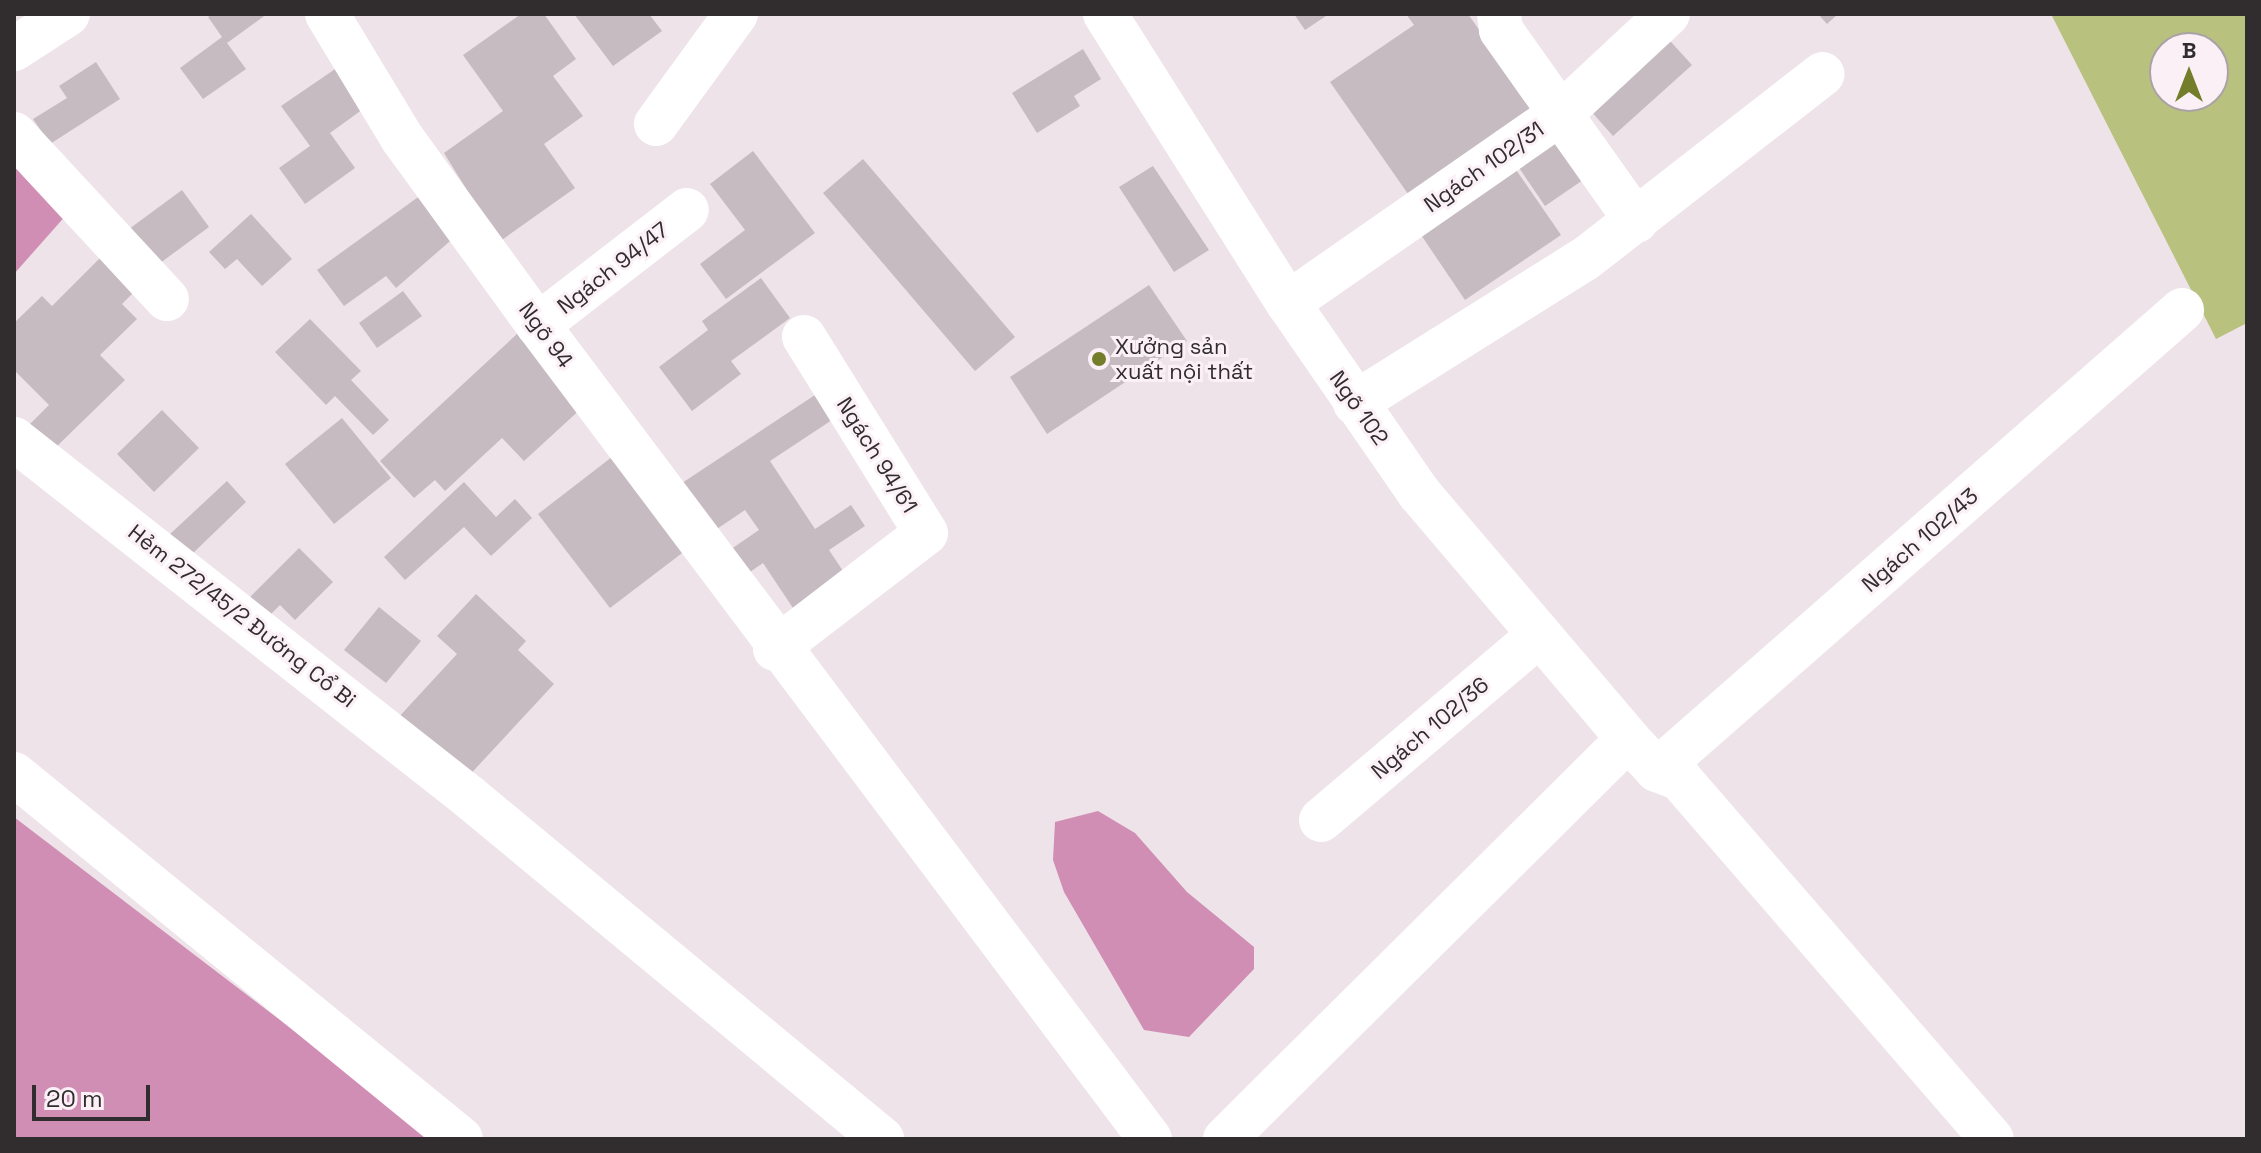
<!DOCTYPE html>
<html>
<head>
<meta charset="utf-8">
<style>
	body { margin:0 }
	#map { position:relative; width:2261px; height:1153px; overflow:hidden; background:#eee3e9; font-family:"Space Grotesk",sans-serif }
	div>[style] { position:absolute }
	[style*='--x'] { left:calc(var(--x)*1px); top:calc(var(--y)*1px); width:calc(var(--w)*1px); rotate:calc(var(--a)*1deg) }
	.green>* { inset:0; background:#b8c27e }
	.water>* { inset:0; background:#d08eb4 }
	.building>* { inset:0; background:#c6bbc1 }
	.minor>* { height:44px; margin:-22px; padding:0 22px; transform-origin:22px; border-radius:22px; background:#fff }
	.dots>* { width:22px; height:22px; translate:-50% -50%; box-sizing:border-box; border:4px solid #fbf0f6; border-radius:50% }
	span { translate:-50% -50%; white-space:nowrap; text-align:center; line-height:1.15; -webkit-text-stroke:6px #fbf0f6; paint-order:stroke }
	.street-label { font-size:22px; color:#312d2f }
	.poi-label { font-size:22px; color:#312d2f }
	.left { translate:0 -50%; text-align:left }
	.frame { position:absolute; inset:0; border:16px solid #312d2f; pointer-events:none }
	.north { position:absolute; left:2149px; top:32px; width:80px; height:80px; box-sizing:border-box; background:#fbf0f6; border:2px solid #aaa2a6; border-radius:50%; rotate:0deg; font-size:22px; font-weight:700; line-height:32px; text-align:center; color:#312d2f }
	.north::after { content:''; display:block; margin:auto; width:28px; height:36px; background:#747d29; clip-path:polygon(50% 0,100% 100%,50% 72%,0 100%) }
	.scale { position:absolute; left:32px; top:1085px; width:118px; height:36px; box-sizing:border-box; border:4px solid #312d2f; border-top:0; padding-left:10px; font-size:24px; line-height:28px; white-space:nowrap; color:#312d2f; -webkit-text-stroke:6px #fbf0f6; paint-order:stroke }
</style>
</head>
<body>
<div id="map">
	<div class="green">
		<div style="clip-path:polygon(evenodd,2051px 14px,2247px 14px,2247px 323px,2216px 339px,2051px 14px,2165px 48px,2213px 48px,2213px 96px,2165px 96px,2165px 48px)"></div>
	</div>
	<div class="water">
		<div style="clip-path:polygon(14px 150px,76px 204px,14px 274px)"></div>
		<div style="clip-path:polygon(1098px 811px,1135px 833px,1187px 892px,1254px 947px,1254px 969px,1189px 1037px,1144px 1030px,1064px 892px,1053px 860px,1055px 822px)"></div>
		<div style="clip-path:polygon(14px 817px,411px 1120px,433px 1139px,14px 1139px)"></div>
	</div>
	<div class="building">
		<div style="clip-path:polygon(213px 14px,267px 14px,227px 43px,246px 69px,203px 99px,180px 68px,222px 37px,208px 17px)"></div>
		<div style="clip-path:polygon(521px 14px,544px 14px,576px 59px,553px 76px,583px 116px,544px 144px,575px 188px,499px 242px,444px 153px,503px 111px,463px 55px)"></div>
		<div style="clip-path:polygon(574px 14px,649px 14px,662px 31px,613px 66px)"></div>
		<div style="clip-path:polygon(1294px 14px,1329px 14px,1305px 30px)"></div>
		<div style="clip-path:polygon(1406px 14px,1468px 14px,1541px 118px,1415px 204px,1330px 82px,1414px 25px)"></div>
		<div style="clip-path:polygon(1818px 14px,1838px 14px,1827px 24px)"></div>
		<div style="clip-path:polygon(1661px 31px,1692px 65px,1613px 136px,1582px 101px)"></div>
		<div style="clip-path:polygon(1083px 49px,1101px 79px,1074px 96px,1080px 106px,1037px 133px,1012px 93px)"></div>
		<div style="clip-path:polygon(96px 62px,120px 99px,50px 144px,33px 119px,67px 98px,59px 86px)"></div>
		<div style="clip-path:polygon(341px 65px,370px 104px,330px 133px,355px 168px,305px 204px,279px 168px,310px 146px,281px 106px)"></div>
		<div style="clip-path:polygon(1551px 134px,1583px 180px,1545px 206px,1513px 159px)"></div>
		<div style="clip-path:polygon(753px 151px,815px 233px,726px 299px,700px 264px,745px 230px,710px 184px)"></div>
		<div style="clip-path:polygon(863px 159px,1015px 337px,975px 371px,823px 193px)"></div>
		<div style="clip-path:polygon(1510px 161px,1561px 235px,1465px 300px,1415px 226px)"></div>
		<div style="clip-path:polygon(1153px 166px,1209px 250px,1174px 272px,1119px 187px)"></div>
		<div style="clip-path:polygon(182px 190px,209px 227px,152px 269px,125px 232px)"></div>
		<div style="clip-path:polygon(421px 195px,464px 229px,396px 288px,386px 276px,344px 306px,317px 270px)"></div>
		<div style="clip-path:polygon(251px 214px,292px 259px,262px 286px,237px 259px,225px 269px,209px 252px)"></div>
		<div style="clip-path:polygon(110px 248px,144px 282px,122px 304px,137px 319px,100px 355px,125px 380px,53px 450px,29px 425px,49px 405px,14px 370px,14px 323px,42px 296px,52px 306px)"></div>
		<div style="clip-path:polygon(761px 278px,790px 318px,731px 361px,741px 374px,692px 411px,659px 367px,708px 330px,702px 321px)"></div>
		<div style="clip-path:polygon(1149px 285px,1187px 341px,1047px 434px,1010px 377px)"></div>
		<div style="clip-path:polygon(403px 291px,422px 316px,377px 348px,359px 323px)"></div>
		<div style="clip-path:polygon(310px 319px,361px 371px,351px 380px,389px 420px,373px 435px,335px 396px,326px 405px,275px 352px)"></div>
		<div style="clip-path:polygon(518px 333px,585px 405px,524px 461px,502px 438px,445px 491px,435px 480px,414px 498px,380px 461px)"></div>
		<div style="clip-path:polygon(821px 391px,838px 416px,770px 461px,815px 529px,851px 505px,865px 526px,829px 550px,849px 580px,797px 614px,763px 563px,734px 583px,718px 558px,759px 530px,745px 510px,705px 537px,673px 489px)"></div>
		<div style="clip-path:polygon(162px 410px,199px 448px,154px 492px,117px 454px)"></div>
		<div style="clip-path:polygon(342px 418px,391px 478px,334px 524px,285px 464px)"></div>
		<div style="clip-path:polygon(621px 450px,694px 544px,610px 608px,538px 514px)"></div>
		<div style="clip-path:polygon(227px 481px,246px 502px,190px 556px,169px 535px)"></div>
		<div style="clip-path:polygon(464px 482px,496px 517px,515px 499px,532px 518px,491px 556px,464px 527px,405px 580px,384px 557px)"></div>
		<div style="clip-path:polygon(299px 548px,333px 582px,295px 620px,280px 605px,263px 622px,244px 603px)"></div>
		<div style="clip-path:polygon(476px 594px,526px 641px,518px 650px,554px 684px,464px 781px,396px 720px,457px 654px,437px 636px)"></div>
		<div style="clip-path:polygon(379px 607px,421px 641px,386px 683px,344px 650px)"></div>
	</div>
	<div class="minor">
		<div style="--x:327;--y:14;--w:145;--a:58.8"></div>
		<div style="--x:402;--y:138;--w:231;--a:54"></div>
		<div style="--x:538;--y:325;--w:1018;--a:53.06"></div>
		<div style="--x:1105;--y:14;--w:342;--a:57.7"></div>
		<div style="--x:1288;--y:303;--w:231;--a:55.4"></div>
		<div style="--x:1419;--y:493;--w:323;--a:49.6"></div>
		<div style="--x:1628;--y:739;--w:42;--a:46.9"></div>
		<div style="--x:1657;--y:770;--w:25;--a:21"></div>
		<div style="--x:1680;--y:779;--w:476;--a:49.1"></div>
		<div style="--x:1499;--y:14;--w:16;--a:83"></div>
		<div style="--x:1501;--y:30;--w:234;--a:54.7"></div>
		<div style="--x:14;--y:49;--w:64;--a:-32.9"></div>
		<div style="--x:656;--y:124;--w:136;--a:-54"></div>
		<div style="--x:14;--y:134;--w:225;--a:47.2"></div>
		<div style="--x:1288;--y:303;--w:336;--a:-34.8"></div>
		<div style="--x:1564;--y:111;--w:142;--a:-43"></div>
		<div style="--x:538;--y:325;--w:188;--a:-37.7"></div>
		<div style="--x:1355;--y:403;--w:271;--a:-32.1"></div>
		<div style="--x:1585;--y:259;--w:301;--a:-37.9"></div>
		<div style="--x:14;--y:439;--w:578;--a:38.18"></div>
		<div style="--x:468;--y:796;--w:538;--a:39.64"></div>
		<div style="--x:775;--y:649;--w:190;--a:-37.5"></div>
		<div style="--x:926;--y:533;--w:231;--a:-121.9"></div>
		<div style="--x:1657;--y:770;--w:698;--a:-41.22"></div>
		<div style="--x:14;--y:774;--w:577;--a:39.23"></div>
		<div style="--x:1321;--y:820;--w:286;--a:-40.3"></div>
		<div style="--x:1225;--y:1139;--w:568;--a:-44.79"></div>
	</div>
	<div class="dots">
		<div style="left:1099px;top:359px;background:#747d29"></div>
	</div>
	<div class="street-label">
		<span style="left:1484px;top:167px;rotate:-35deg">Ngách 102/31</span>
		<span style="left:613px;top:268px;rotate:-38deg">Ngách 94/47</span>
		<span style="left:546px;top:335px;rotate:54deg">Ngõ 94</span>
		<span style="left:1359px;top:408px;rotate:55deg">Ngõ 102</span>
		<span style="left:877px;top:455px;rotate:58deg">Ngách 94/61</span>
		<span style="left:1920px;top:540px;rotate:-41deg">Ngách 102/43</span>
		<span style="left:242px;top:616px;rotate:38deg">Hẻm 272/45/2 Đường Cổ Bi</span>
		<span style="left:1430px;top:728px;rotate:-40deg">Ngách 102/36</span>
	</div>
	<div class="poi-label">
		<span class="left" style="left:1115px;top:359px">Xưởng sản<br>xuất nội thất</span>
	</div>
	<div class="frame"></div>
	<div class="north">B</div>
	<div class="scale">20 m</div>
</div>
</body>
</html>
